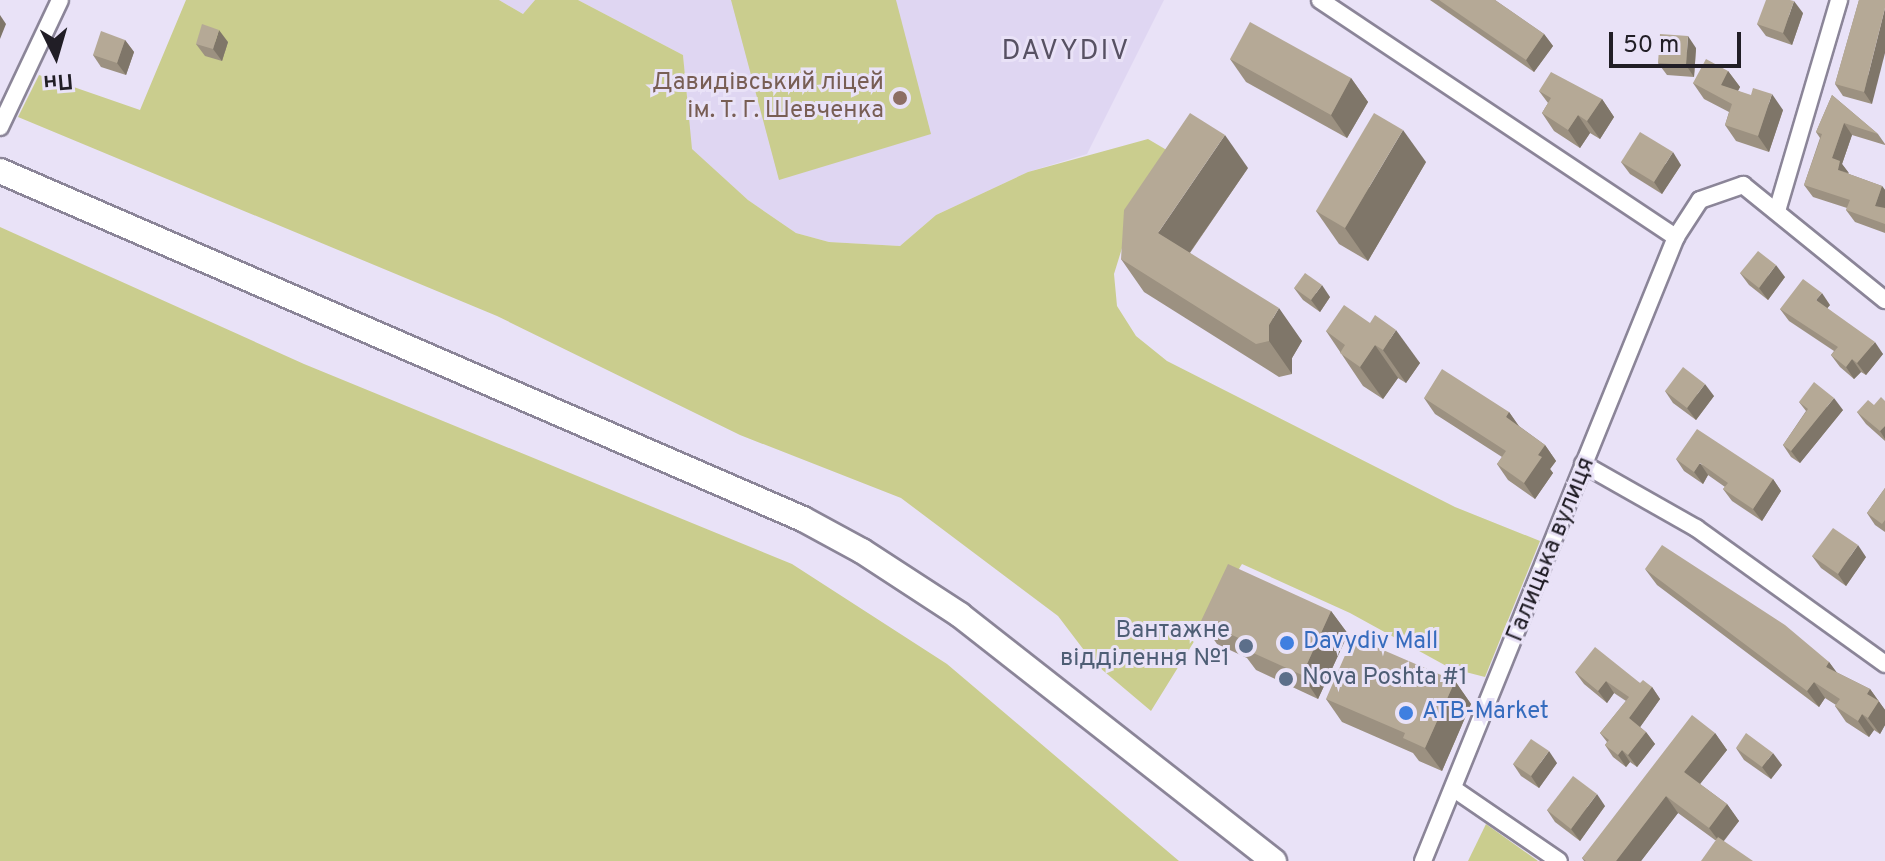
<!DOCTYPE html>
<html>
<head>
<meta charset="utf-8">
<style>
	body { margin:0 }
	#map { position:relative; width:1885px; height:861px; overflow:hidden; background:#e9e2f7; font-family:Overpass,sans-serif }
	div>[style] { position:absolute }
	[style*='--x'] { left:calc(var(--x)*1px); top:calc(var(--y)*1px); width:calc(var(--w)*1px); rotate:calc(var(--a)*1deg) }
	.built>* { inset:0; background:#dfd6f2 }
	.green>* { inset:0; background:#cacd8e }
	.roads { filter:drop-shadow(2px 0 #8b8598) drop-shadow(-2px 0 #8b8598) drop-shadow(0 2px #8b8598) drop-shadow(0 -2px #8b8598) }
	.minor>* { height:16px; margin:-8px; padding:0 8px; transform-origin:8px; border-radius:8px; background:#fff }
	.primary>* { height:24px; margin:-12px; padding:0 12px; transform-origin:12px; border-radius:12px; background:#fff }
	.wall>* { inset:0; background:#9c9181 }
	.shaded-wall>* { inset:0; background:#7f7669 }
	.building>* { inset:0; background:#b5a996 }
	.dots>* { width:22px; height:22px; translate:-50% -50%; box-sizing:border-box; border:4px solid #e9e2f7; border-radius:50% }
	span { translate:-50% -50%; white-space:nowrap; text-align:center; line-height:1.15; -webkit-text-stroke:6px #e9e2f7; paint-order:stroke }
	.education-label { font-size:24px; color:#785e54 }
	.right { translate:-100% -50%; text-align:right }
	.street-label { font-size:24px; color:#211e26 }
	.service-label { font-size:24px; color:#4e5e75 }
	.left { translate:0 -50%; text-align:left }
	.shop-label { font-size:24px; color:#366cbe }
	.quarter-label { font-size:28px; color:#575163; letter-spacing:2px }
	.north { position:absolute; left:16px; top:16px; width:80px; height:80px; -webkit-text-stroke:6px #e9e2f7; paint-order:stroke; rotate:175deg; font-size:22px; font-weight:700; line-height:32px; text-align:center; color:#211e26 }
	.north::after { content:''; display:block; margin:auto; width:28px; height:36px; background:#211e26; clip-path:polygon(50% 0,100% 100%,50% 72%,0 100%) }
	.scale { position:absolute; left:1609px; top:32px; width:132px; height:36px; box-sizing:border-box; border:4px solid #211e26; border-top:0; padding-left:10px; font-size:24px; line-height:28px; white-space:nowrap; color:#211e26; -webkit-text-stroke:6px #e9e2f7; paint-order:stroke }
</style>
</head>
<body>
<div id="map">
	<div class="built">
		<div style="clip-path:polygon(499px 0,535px 0,523px 14px)"></div>
		<div style="clip-path:polygon(578px 0,1164px 0,1087px 154px,1028px 172px,936px 215px,900px 246px,829px 242px,796px 233px,748px 200px,691px 149px,683px 55px)"></div>
	</div>
	<div class="green">
		<div style="clip-path:polygon(186px 0,499px 0,523px 14px,535px 0,578px 0,683px 55px,692px 149px,748px 200px,796px 233px,829px 242px,900px 246px,936px 215px,1028px 172px,1148px 139px,1170px 152px,1131px 219px,1114px 274px,1117px 306px,1136px 336px,1167px 361px,1455px 507px,1540px 541px,1485px 677px,1450px 668px,1350px 613px,1242px 564px,1151px 711px,1093px 662px,1058px 616px,901px 498px,740px 435px,497px 316px,18px 117px,39px 75px,140px 110px)"></div>
		<div style="clip-path:polygon(731px 0,896px 0,931px 134px,779px 180px)"></div>
		<div style="clip-path:polygon(0 227px,304px 364px,792px 564px,947px 664px,1179px 861px,0 861px)"></div>
		<div style="clip-path:polygon(1486px 824px,1538px 861px,1468px 861px)"></div>
	</div>
	<div class="roads">
		<div class="minor">
			<div style="--x:1320;--y:0;--w:428;--a:33.7"></div>
			<div style="--x:0;--y:127;--w:140;--a:-64.7"></div>
			<div style="--x:1777;--y:211;--w:220;--a:-73.6"></div>
			<div style="--x:1583;--y:464;--w:130;--a:29.5"></div>
			<div style="--x:1696;--y:528;--w:233;--a:35.7"></div>
			<div style="--x:1454;--y:789;--w:127;--a:34.4"></div>
			<div style="--x:1423;--y:861;--w:673;--a:-67.93"></div>
			<div style="--x:1676;--y:237;--w:44;--a:-57"></div>
			<div style="--x:1700;--y:200;--w:46;--a:-19.2"></div>
			<div style="--x:1743;--y:185;--w:183;--a:39"></div>
		</div>
		<div class="primary">
			<div style="--x:0;--y:171;--w:875;--a:23.43"></div>
			<div style="--x:803;--y:519;--w:67;--a:28.5"></div>
			<div style="--x:862;--y:551;--w:117;--a:33.1"></div>
			<div style="--x:960;--y:615;--w:399;--a:38.1"></div>
		</div>
	</div>
	<div class="wall">
		<div style="clip-path:polygon(1430px 0,1495px 0,1544px 34px,1553px 46px,1534px 72px)"></div>
		<div style="clip-path:polygon(1859px 0,1872px 104px,1843px 96px,1835px 84px)"></div>
		<div style="clip-path:polygon(1803px 13px,1792px 45px,1766px 36px,1757px 24px)"></div>
		<div style="clip-path:polygon(125px 40px,134px 52px,126px 75px,101px 67px,93px 55px)"></div>
		<div style="clip-path:polygon(228px 42px,222px 61px,205px 56px,196px 44px)"></div>
		<div style="clip-path:polygon(1696px 48px,1694px 77px,1667px 75px,1658px 63px)"></div>
		<div style="clip-path:polygon(1230px 59px,1351px 78px,1368px 102px,1347px 138px,1246px 82px)"></div>
		<div style="clip-path:polygon(1728px 71px,1740px 87px,1738px 91px,1783px 110px,1769px 152px,1736px 141px,1725px 125px,1729px 112px,1704px 99px,1693px 83px)"></div>
		<div style="clip-path:polygon(1539px 91px,1602px 99px,1614px 117px,1600px 139px,1590px 133px,1580px 148px,1554px 131px,1542px 113px,1548px 103px)"></div>
		<div style="clip-path:polygon(1832px 95px,1878px 134px,1885px 144px,1885px 145px,1852px 135px,1842px 164px,1849px 174px,1882px 186px,1885px 190px,1885px 233px,1855px 222px,1846px 210px,1847px 208px,1813px 197px,1804px 185px,1820px 138px,1816px 132px)"></div>
		<div style="clip-path:polygon(1426px 162px,1368px 261px,1339px 244px,1316px 211px)"></div>
		<div style="clip-path:polygon(1621px 162px,1681px 165px,1662px 194px,1630px 174px)"></div>
		<div style="clip-path:polygon(1248px 168px,1190px 253px,1302px 341px,1292px 358px,1292px 374px,1279px 377px,1144px 292px,1121px 259px)"></div>
		<div style="clip-path:polygon(1740px 273px,1785px 277px,1768px 300px,1749px 285px)"></div>
		<div style="clip-path:polygon(1294px 288px,1330px 297px,1320px 312px,1303px 300px)"></div>
		<div style="clip-path:polygon(1830px 305px,1827px 308px,1883px 354px,1866px 375px,1861px 372px,1854px 379px,1840px 367px,1831px 355px,1834px 351px,1789px 321px,1780px 309px)"></div>
		<div style="clip-path:polygon(1370px 323px,1420px 363px,1406px 383px,1398px 378px,1383px 399px,1363px 386px,1326px 331px)"></div>
		<div style="clip-path:polygon(1665px 391px,1714px 396px,1696px 420px,1673px 403px)"></div>
		<div style="clip-path:polygon(1424px 398px,1509px 412px,1519px 426px,1545px 445px,1556px 461px,1550px 469px,1553px 473px,1535px 499px,1508px 480px,1497px 464px,1502px 457px,1435px 414px)"></div>
		<div style="clip-path:polygon(1885px 401px,1885px 441px,1866px 424px,1857px 412px)"></div>
		<div style="clip-path:polygon(1799px 402px,1843px 410px,1800px 463px,1791px 457px,1783px 445px,1806px 411px)"></div>
		<div style="clip-path:polygon(1676px 459px,1773px 479px,1781px 491px,1762px 521px,1732px 501px,1723px 489px,1725px 487px,1708px 475px,1703px 484px,1684px 471px)"></div>
		<div style="clip-path:polygon(1885px 488px,1885px 532px,1875px 525px,1867px 513px)"></div>
		<div style="clip-path:polygon(1812px 556px,1866px 557px,1846px 586px,1821px 568px)"></div>
		<div style="clip-path:polygon(1645px 569px,1829px 662px,1836px 672px,1870px 689px,1885px 710px,1885px 725px,1880px 734px,1874px 730px,1869px 737px,1846px 722px,1835px 706px,1836px 705px,1825px 698px,1819px 707px,1657px 585px)"></div>
		<div style="clip-path:polygon(1331px 611px,1348px 634px,1318px 699px,1256px 670px,1247px 658px,1217px 644px,1201px 621px)"></div>
		<div style="clip-path:polygon(1575px 672px,1640px 683px,1652px 687px,1660px 699px,1640px 727px,1646px 732px,1655px 744px,1637px 767px,1630px 762px,1626px 767px,1613px 757px,1605px 745px,1607px 742px,1600px 733px,1626px 701px,1614px 693px,1607px 703px,1584px 684px)"></div>
		<div style="clip-path:polygon(1455px 681px,1471px 704px,1442px 771px,1419px 761px,1413px 753px,1342px 722px,1326px 699px)"></div>
		<div style="clip-path:polygon(1715px 733px,1727px 750px,1700px 784px,1727px 804px,1739px 821px,1724px 841px,1715px 840px,1678px 813px,1641px 861px,1584px 861px,1582px 858px)"></div>
		<div style="clip-path:polygon(1736px 748px,1782px 765px,1771px 779px,1744px 760px)"></div>
		<div style="clip-path:polygon(1557px 763px,1539px 788px,1521px 776px,1513px 764px)"></div>
		<div style="clip-path:polygon(1605px 806px,1580px 841px,1555px 822px,1547px 810px)"></div>
	</div>
	<div class="shaded-wall">
		<div style="clip-path:polygon(1794px 1px,1803px 13px,1792px 45px,1783px 33px)"></div>
		<div style="clip-path:polygon(1885px 8px,1885px 53px,1872px 104px,1864px 92px)"></div>
		<div style="clip-path:polygon(0 15px,6px 24px,0 39px)"></div>
		<div style="clip-path:polygon(219px 30px,228px 42px,222px 61px,213px 49px)"></div>
		<div style="clip-path:polygon(1544px 34px,1553px 46px,1534px 72px,1526px 60px)"></div>
		<div style="clip-path:polygon(1688px 36px,1696px 48px,1694px 77px,1686px 65px)"></div>
		<div style="clip-path:polygon(125px 40px,134px 52px,126px 75px,117px 63px)"></div>
		<div style="clip-path:polygon(1728px 71px,1740px 87px,1732px 101px,1721px 85px)"></div>
		<div style="clip-path:polygon(1351px 78px,1368px 102px,1347px 138px,1331px 115px)"></div>
		<div style="clip-path:polygon(1772px 94px,1783px 110px,1769px 152px,1758px 136px)"></div>
		<div style="clip-path:polygon(1602px 99px,1614px 117px,1600px 139px,1587px 121px)"></div>
		<div style="clip-path:polygon(1578px 115px,1590px 133px,1580px 148px,1568px 130px)"></div>
		<div style="clip-path:polygon(1844px 123px,1852px 135px,1842px 164px,1849px 173px,1838px 170px,1832px 158px)"></div>
		<div style="clip-path:polygon(1403px 130px,1426px 162px,1368px 261px,1345px 228px)"></div>
		<div style="clip-path:polygon(1225px 135px,1248px 168px,1181px 265px,1158px 233px)"></div>
		<div style="clip-path:polygon(1673px 152px,1681px 165px,1662px 194px,1654px 182px)"></div>
		<div style="clip-path:polygon(1882px 186px,1885px 190px,1885px 214px,1875px 206px)"></div>
		<div style="clip-path:polygon(1776px 265px,1785px 277px,1768px 300px,1759px 288px)"></div>
		<div style="clip-path:polygon(1322px 285px,1330px 297px,1320px 312px,1311px 300px)"></div>
		<div style="clip-path:polygon(1822px 293px,1830px 305px,1824px 312px,1816px 300px)"></div>
		<div style="clip-path:polygon(1279px 308px,1302px 341px,1292px 358px,1292px 374px,1269px 341px,1269px 325px)"></div>
		<div style="clip-path:polygon(1396px 330px,1420px 363px,1406px 383px,1383px 350px)"></div>
		<div style="clip-path:polygon(1875px 342px,1883px 354px,1866px 375px,1857px 363px)"></div>
		<div style="clip-path:polygon(1375px 345px,1398px 378px,1383px 399px,1360px 367px)"></div>
		<div style="clip-path:polygon(1852px 359px,1861px 372px,1854px 379px,1846px 367px)"></div>
		<div style="clip-path:polygon(1705px 384px,1714px 396px,1696px 420px,1687px 408px)"></div>
		<div style="clip-path:polygon(1834px 398px,1843px 410px,1800px 463px,1791px 451px)"></div>
		<div style="clip-path:polygon(1509px 412px,1520px 428px,1506px 417px)"></div>
		<div style="clip-path:polygon(1885px 426px,1885px 439px,1880px 431px)"></div>
		<div style="clip-path:polygon(1545px 445px,1556px 461px,1550px 469px,1553px 473px,1535px 499px,1524px 483px,1538px 455px)"></div>
		<div style="clip-path:polygon(1700px 463px,1708px 475px,1703px 484px,1694px 472px)"></div>
		<div style="clip-path:polygon(1773px 479px,1781px 491px,1762px 521px,1753px 509px)"></div>
		<div style="clip-path:polygon(1858px 545px,1866px 557px,1846px 586px,1838px 574px)"></div>
		<div style="clip-path:polygon(1331px 611px,1348px 634px,1318px 699px,1302px 675px)"></div>
		<div style="clip-path:polygon(1829px 662px,1841px 678px,1826px 667px)"></div>
		<div style="clip-path:polygon(1455px 681px,1471px 704px,1442px 771px,1425px 748px)"></div>
		<div style="clip-path:polygon(1606px 681px,1614px 693px,1607px 703px,1598px 691px)"></div>
		<div style="clip-path:polygon(1814px 682px,1825px 698px,1819px 707px,1807px 691px)"></div>
		<div style="clip-path:polygon(1652px 687px,1660px 699px,1638px 730px,1629px 718px)"></div>
		<div style="clip-path:polygon(1870px 689px,1885px 710px,1885px 725px,1880px 734px,1868px 718px,1867px 694px)"></div>
		<div style="clip-path:polygon(1862px 714px,1874px 730px,1869px 737px,1858px 721px)"></div>
		<div style="clip-path:polygon(1646px 732px,1655px 744px,1637px 767px,1628px 755px)"></div>
		<div style="clip-path:polygon(1715px 733px,1727px 750px,1696px 789px,1684px 772px)"></div>
		<div style="clip-path:polygon(1622px 750px,1630px 762px,1626px 767px,1618px 755px)"></div>
		<div style="clip-path:polygon(1549px 751px,1557px 763px,1539px 788px,1531px 776px)"></div>
		<div style="clip-path:polygon(1773px 753px,1782px 765px,1771px 779px,1762px 767px)"></div>
		<div style="clip-path:polygon(1597px 794px,1605px 806px,1580px 841px,1571px 829px)"></div>
		<div style="clip-path:polygon(1666px 796px,1678px 813px,1641px 861px,1616px 861px)"></div>
		<div style="clip-path:polygon(1727px 804px,1739px 821px,1721px 844px,1709px 828px)"></div>
	</div>
	<div class="building">
		<div style="clip-path:polygon(1439px 0,1495px 0,1544px 34px,1526px 60px)"></div>
		<div style="clip-path:polygon(1766px 0,1790px 0,1794px 1px,1783px 33px,1757px 24px)"></div>
		<div style="clip-path:polygon(1859px 0,1885px 0,1885px 8px,1864px 92px,1835px 84px)"></div>
		<div style="clip-path:polygon(1250px 22px,1351px 78px,1331px 115px,1230px 59px)"></div>
		<div style="clip-path:polygon(202px 24px,219px 30px,213px 49px,196px 44px)"></div>
		<div style="clip-path:polygon(101px 31px,125px 40px,117px 63px,93px 55px)"></div>
		<div style="clip-path:polygon(1660px 34px,1688px 36px,1686px 65px,1658px 63px)"></div>
		<div style="clip-path:polygon(1706px 59px,1728px 71px,1721px 85px,1751px 95px,1753px 88px,1772px 94px,1758px 136px,1725px 125px,1732px 104px,1693px 83px)"></div>
		<div style="clip-path:polygon(1551px 72px,1602px 99px,1587px 121px,1578px 115px,1568px 130px,1542px 113px,1551px 98px,1539px 91px)"></div>
		<div style="clip-path:polygon(1832px 95px,1878px 134px,1844px 123px,1832px 158px,1840px 161px,1838px 170px,1882px 186px,1875px 206px,1885px 208px,1885px 224px,1846px 210px,1850px 200px,1804px 185px,1822px 134px,1816px 132px)"></div>
		<div style="clip-path:polygon(1190px 113px,1225px 135px,1158px 233px,1279px 308px,1269px 325px,1269px 341px,1256px 344px,1121px 259px,1124px 210px)"></div>
		<div style="clip-path:polygon(1374px 113px,1403px 130px,1345px 228px,1316px 211px)"></div>
		<div style="clip-path:polygon(1640px 132px,1673px 152px,1654px 182px,1621px 162px)"></div>
		<div style="clip-path:polygon(1758px 251px,1776px 265px,1759px 288px,1740px 273px)"></div>
		<div style="clip-path:polygon(1305px 273px,1322px 285px,1311px 300px,1294px 288px)"></div>
		<div style="clip-path:polygon(1803px 279px,1822px 293px,1816px 300px,1875px 342px,1857px 363px,1852px 359px,1846px 367px,1831px 355px,1838px 347px,1780px 309px)"></div>
		<div style="clip-path:polygon(1344px 305px,1370px 323px,1375px 315px,1396px 330px,1383px 350px,1375px 345px,1360px 367px,1340px 353px,1345px 345px,1326px 331px)"></div>
		<div style="clip-path:polygon(1683px 367px,1705px 384px,1687px 408px,1665px 391px)"></div>
		<div style="clip-path:polygon(1442px 369px,1509px 412px,1506px 417px,1545px 445px,1538px 455px,1542px 457px,1524px 483px,1497px 464px,1506px 451px,1424px 398px)"></div>
		<div style="clip-path:polygon(1814px 382px,1834px 398px,1791px 451px,1783px 445px,1808px 409px,1799px 402px)"></div>
		<div style="clip-path:polygon(1881px 397px,1885px 401px,1885px 426px,1880px 431px,1857px 412px,1868px 400px,1874px 405px)"></div>
		<div style="clip-path:polygon(1697px 429px,1773px 479px,1753px 509px,1723px 489px,1728px 483px,1700px 463px,1694px 472px,1676px 459px)"></div>
		<div style="clip-path:polygon(1885px 488px,1885px 520px,1882px 524px,1867px 513px)"></div>
		<div style="clip-path:polygon(1833px 528px,1858px 545px,1838px 574px,1812px 556px)"></div>
		<div style="clip-path:polygon(1662px 545px,1785px 625px,1829px 662px,1826px 667px,1870px 689px,1867px 694px,1879px 701px,1868px 718px,1862px 714px,1858px 721px,1835px 706px,1840px 699px,1814px 682px,1807px 691px,1645px 569px)"></div>
		<div style="clip-path:polygon(1228px 564px,1331px 611px,1302px 675px,1240px 647px,1243px 640px,1201px 621px)"></div>
		<div style="clip-path:polygon(1353px 637px,1455px 681px,1425px 748px,1403px 738px,1405px 733px,1326px 699px)"></div>
		<div style="clip-path:polygon(1595px 647px,1640px 683px,1643px 680px,1652px 687px,1629px 718px,1646px 732px,1628px 755px,1622px 750px,1618px 755px,1605px 745px,1609px 740px,1600px 733px,1629px 697px,1606px 681px,1598px 691px,1575px 672px)"></div>
		<div style="clip-path:polygon(1692px 715px,1715px 733px,1684px 772px,1727px 804px,1709px 828px,1666px 796px,1616px 861px,1586px 861px,1582px 858px)"></div>
		<div style="clip-path:polygon(1746px 733px,1773px 753px,1762px 767px,1736px 748px)"></div>
		<div style="clip-path:polygon(1531px 739px,1549px 751px,1531px 776px,1513px 764px)"></div>
		<div style="clip-path:polygon(1573px 776px,1597px 794px,1571px 829px,1547px 810px)"></div>
		<div style="clip-path:polygon(1718px 837px,1753px 861px,1701px 861px)"></div>
	</div>
	<div class="dots">
		<div style="left:900px;top:98px;background:#8d6e63"></div>
		<div style="left:1287px;top:643px;background:#3f7fe0"></div>
		<div style="left:1246px;top:646px;background:#5c6f8a"></div>
		<div style="left:1286px;top:679px;background:#5c6f8a"></div>
		<div style="left:1406px;top:713px;background:#3f7fe0"></div>
	</div>
	<div class="education-label">
		<span class="right" style="left:884px;top:98px">Давидівський ліцей<br>ім. Т. Г. Шевченка</span>
	</div>
	<div class="street-label">
		<span style="left:1552px;top:550px;rotate:-68deg">Галицька вулиця</span>
	</div>
	<div class="service-label">
		<span class="right" style="left:1230px;top:646px">Вантажне<br>відділення №1</span>
		<span class="left" style="left:1302px;top:679px">Nova Poshta #1</span>
	</div>
	<div class="shop-label">
		<span class="left" style="left:1303px;top:643px">Davydiv Mall</span>
		<span class="left" style="left:1422px;top:713px">ATB-Market</span>
	</div>
	<div class="quarter-label">
		<span style="left:1066px;top:52px">DAVYDIV</span>
	</div>
	<div class="north">Пн</div>
	<div class="scale">50 m</div>
</div>
</body>
</html>
